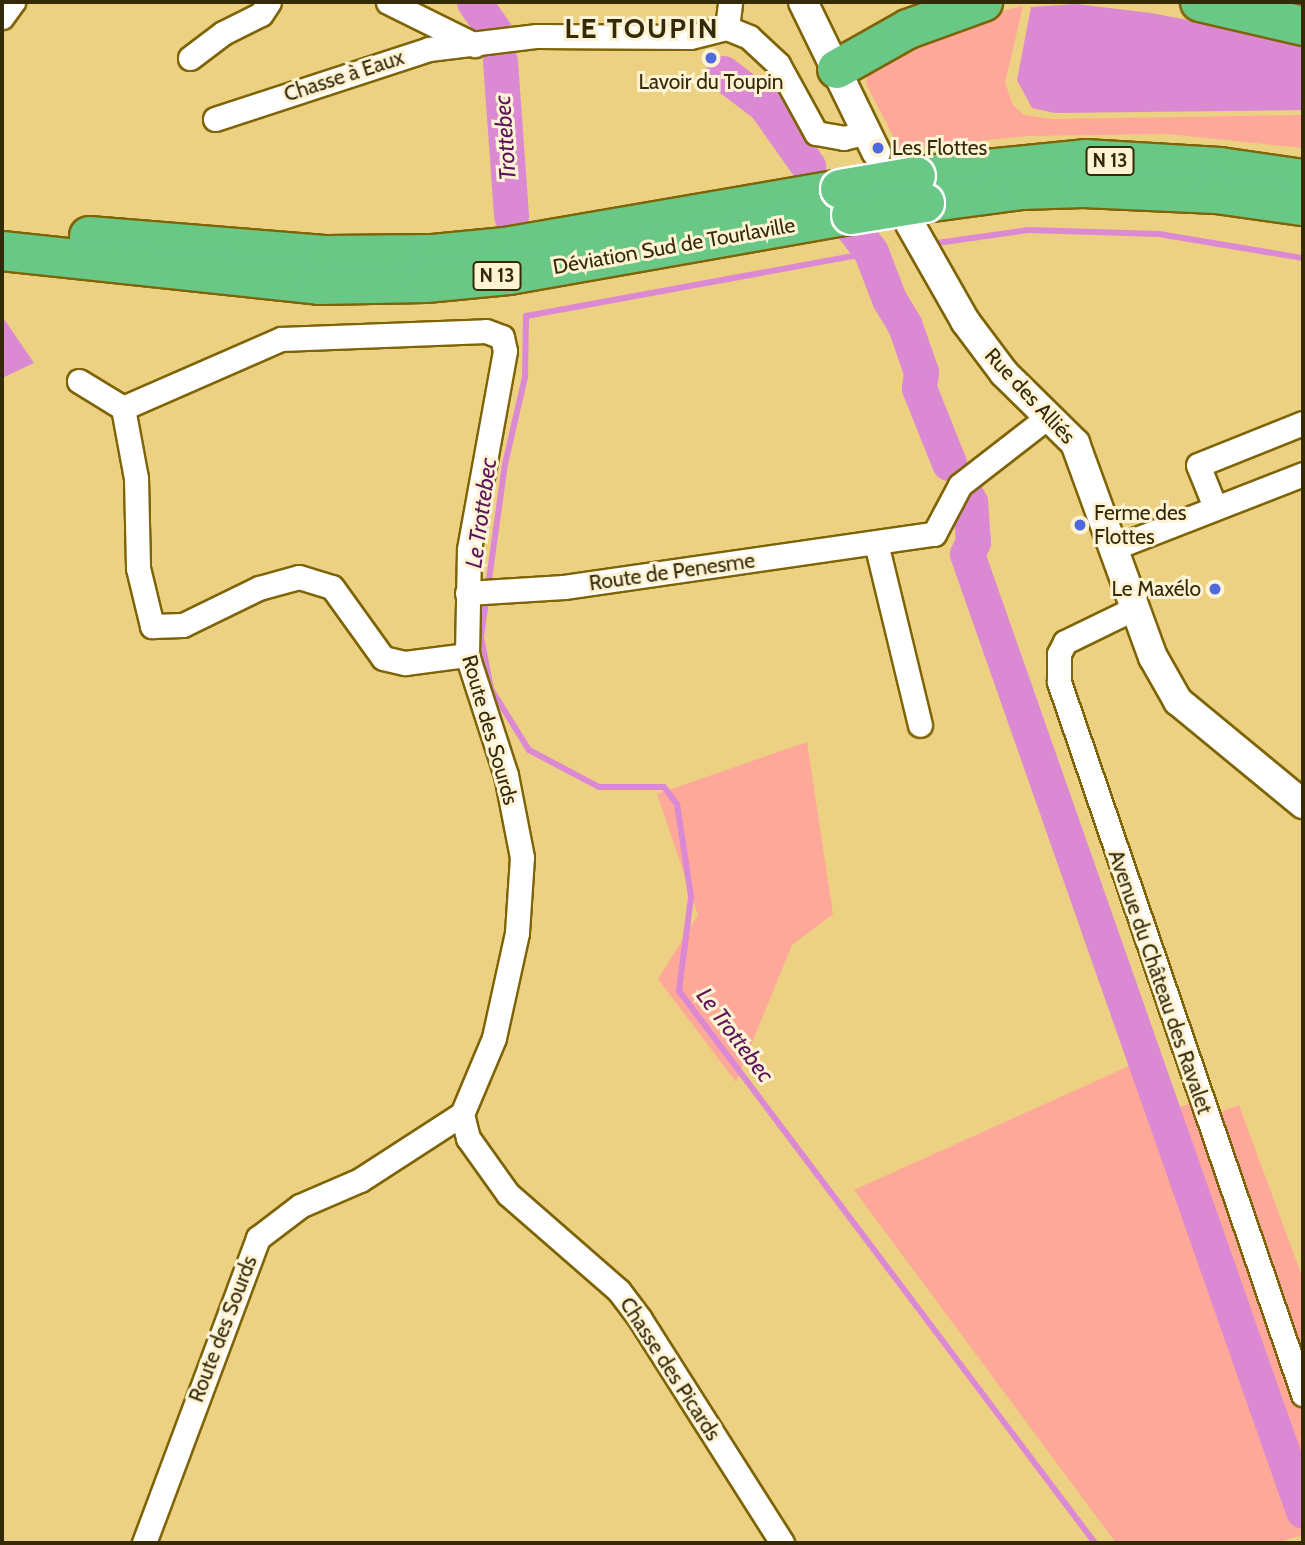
<!DOCTYPE html>
<html>
<head>
<meta charset="utf-8">
<style>
	body { margin:0 }
	#map { position:relative; width:1305px; height:1545px; overflow:hidden; background:#edd182; font-family:Cabin,sans-serif }
	div>[style] { position:absolute }
	[style*='--x'] { left:calc(var(--x)*1px); top:calc(var(--y)*1px); width:calc(var(--w)*1px); rotate:calc(var(--a)*1deg) }
	.green>* { inset:0; background:#fea899 }
	.water>* { inset:0; background:#db89d3 }
	.stream>* { height:6px; margin:-3px; padding:0 3px; transform-origin:3px; border-radius:3px; background:#db89d3 }
	.river>* { height:35px; margin:-17.5px; padding:0 17.5px; transform-origin:17.5px; border-radius:17.5px; background:#db89d3 }
	.roads { filter:drop-shadow(2px 0 #7e6406) drop-shadow(-2px 0 #7e6406) drop-shadow(0 2px #7e6406) drop-shadow(0 -2px #7e6406) }
	.minor>* { height:23px; margin:-11.5px; padding:0 11.5px; transform-origin:11.5px; border-radius:11.5px; background:#fff }
	.tertiary>* { height:28px; margin:-14px; padding:0 14px; transform-origin:14px; border-radius:14px; background:#fff }
	.trunk>* { height:38px; margin:-19px; padding:0 19px; transform-origin:19px; border-radius:19px; background:#6ac887 }
	.bridges { filter:drop-shadow(2px 0 #fff) drop-shadow(-2px 0 #fff) drop-shadow(0 2px #fff) drop-shadow(0 -2px #fff) }
	.trunk-bridge>* { height:38px; margin:-19px; padding:0 19px; transform-origin:19px; border-radius:19px; background:#6ac887 }
	.dots>* { width:19px; height:19px; translate:-50% -50%; box-sizing:border-box; border:4px solid #fef3d5; border-radius:50% }
	span { translate:-50% -50%; white-space:nowrap; text-align:center; line-height:1.15; -webkit-text-stroke:6px #fef3d5; paint-order:stroke }
	.shield-label span { padding:2px 5px; background:#fef3d5; border:2px solid; border-radius:5px; -webkit-text-stroke-width:0 }
	.shield-label { font-size:19px; color:#352a08; font-weight:700 }
	.street-label { font-size:21px; color:#352a08 }
	.poi-label { font-size:21px; color:#352a08 }
	.left { translate:0 -50%; text-align:left }
	.right { translate:-100% -50%; text-align:right }
	.water-label { font-size:23px; color:#5c1358; font-style:italic }
	.district-label { font-size:28px; color:#352a08; font-weight:700; letter-spacing:2px }
	.frame { position:absolute; inset:0; border:4px solid #352a08; pointer-events:none }
</style>
</head>
<body>
<div id="map">
	<div class="green">
		<div style="clip-path:polygon(1023px 6px,1005px 83px,1013px 105px,1024px 115px,1052px 119px,1303px 115px,1303px 148px,1166px 134px,1028px 136px,900px 149px,866px 84px,869px 66px,979px 16px)"></div>
		<div style="clip-path:polygon(807px 742px,833px 914px,792px 945px,736px 1082px,658px 979px,698px 915px,657px 794px)"></div>
		<div style="clip-path:polygon(1138px 1062px,1164px 1112px,1192px 1103px,1200px 1119px,1239px 1105px,1303px 1279px,1303px 1535px,1277px 1543px,1116px 1543px,854px 1190px)"></div>
	</div>
	<div class="water">
		<div style="clip-path:polygon(1076px 4px,1151px 13px,1303px 42px,1303px 110px,1055px 113px,1032px 108px,1017px 80px,1031px 7px)"></div>
		<div style="clip-path:polygon(2px 316px,34px 363px,2px 378px)"></div>
	</div>
	<div class="stream">
		<div style="--x:937;--y:243;--w:92;--a:-8.1"></div>
		<div style="--x:1028;--y:230;--w:131;--a:1.7"></div>
		<div style="--x:1159;--y:234;--w:146;--a:9.5"></div>
		<div style="--x:886;--y:250;--w:366;--a:169.6"></div>
		<div style="--x:526;--y:316;--w:61;--a:90.9"></div>
		<div style="--x:525;--y:377;--w:89;--a:102.9"></div>
		<div style="--x:505;--y:464;--w:175;--a:97.9"></div>
		<div style="--x:481;--y:637;--w:53;--a:79.1"></div>
		<div style="--x:491;--y:689;--w:72;--a:58.1"></div>
		<div style="--x:529;--y:750;--w:79;--a:27.9"></div>
		<div style="--x:599;--y:787;--w:65;--a:0"></div>
		<div style="--x:664;--y:787;--w:21;--a:53"></div>
		<div style="--x:677;--y:804;--w:94;--a:81.4"></div>
		<div style="--x:691;--y:897;--w:95;--a:97.3"></div>
		<div style="--x:679;--y:991;--w:691;--a:53"></div>
	</div>
	<div class="river">
		<div style="--x:474;--y:2;--w:38;--a:55"></div>
		<div style="--x:500;--y:61;--w:155;--a:85.9"></div>
		<div style="--x:723;--y:73;--w:53;--a:37.3"></div>
		<div style="--x:765;--y:105;--w:75;--a:54.8"></div>
		<div style="--x:853;--y:228;--w:30;--a:53"></div>
		<div style="--x:871;--y:252;--w:50;--a:69"></div>
		<div style="--x:889;--y:299;--w:31;--a:59"></div>
		<div style="--x:905;--y:326;--w:49;--a:70.8"></div>
		<div style="--x:921;--y:372;--w:16;--a:97"></div>
		<div style="--x:919;--y:388;--w:81;--a:68.2"></div>
		<div style="--x:964;--y:491;--w:13;--a:61"></div>
		<div style="--x:970;--y:502;--w:40;--a:85.7"></div>
		<div style="--x:973;--y:542;--w:13;--a:117"></div>
		<div style="--x:967;--y:554;--w:1014;--a:70.65"></div>
	</div>
	<div class="roads">
		<div class="minor">
			<div style="--x:388;--y:2;--w:97;--a:26.3"></div>
			<div style="--x:2;--y:17;--w:19;--a:-54"></div>
			<div style="--x:727;--y:28;--w:26;--a:-83"></div>
			<div style="--x:190;--y:58;--w:41;--a:-37.1"></div>
			<div style="--x:223;--y:33;--w:42;--a:-26.6"></div>
			<div style="--x:261;--y:14;--w:14;--a:-56"></div>
			<div style="--x:215;--y:119;--w:225;--a:-18.1"></div>
			<div style="--x:429;--y:49;--w:109;--a:-6.9"></div>
			<div style="--x:537;--y:36;--w:153;--a:0.4"></div>
			<div style="--x:690;--y:37;--w:38;--a:-14"></div>
			<div style="--x:727;--y:28;--w:24;--a:22"></div>
			<div style="--x:749;--y:37;--w:40;--a:43"></div>
			<div style="--x:778;--y:64;--w:79;--a:61.2"></div>
			<div style="--x:816;--y:133;--w:28;--a:10"></div>
			<div style="--x:844;--y:138;--w:24;--a:-15"></div>
			<div style="--x:79;--y:381;--w:52;--a:31.5"></div>
			<div style="--x:123;--y:408;--w:71;--a:79.5"></div>
			<div style="--x:136;--y:478;--w:90;--a:88.7"></div>
			<div style="--x:138;--y:568;--w:60;--a:76.4"></div>
			<div style="--x:152;--y:626;--w:31;--a:-2"></div>
			<div style="--x:183;--y:625;--w:85;--a:-26"></div>
			<div style="--x:259;--y:588;--w:41;--a:-15.4"></div>
			<div style="--x:299;--y:577;--w:34;--a:17"></div>
			<div style="--x:332;--y:587;--w:87;--a:54.3"></div>
			<div style="--x:383;--y:658;--w:23;--a:13"></div>
			<div style="--x:405;--y:663;--w:63;--a:-7.4"></div>
			<div style="--x:123;--y:408;--w:172;--a:-23.6"></div>
			<div style="--x:281;--y:339;--w:205;--a:-2.2"></div>
			<div style="--x:486;--y:331;--w:17;--a:21"></div>
			<div style="--x:502;--y:337;--w:14;--a:78"></div>
			<div style="--x:505;--y:351;--w:202;--a:100.3"></div>
			<div style="--x:469;--y:550;--w:105;--a:91.1"></div>
			<div style="--x:467;--y:655;--w:126;--a:72"></div>
			<div style="--x:506;--y:775;--w:84;--a:79"></div>
			<div style="--x:522;--y:857;--w:76;--a:93.8"></div>
			<div style="--x:517;--y:933;--w:107;--a:102.4"></div>
			<div style="--x:494;--y:1038;--w:82;--a:112.8"></div>
			<div style="--x:462;--y:1114;--w:121;--a:147.1"></div>
			<div style="--x:360;--y:1180;--w:65;--a:156.6"></div>
			<div style="--x:300;--y:1206;--w:53;--a:142.7"></div>
			<div style="--x:258;--y:1238;--w:326;--a:110.5"></div>
			<div style="--x:1215;--y:507;--w:45;--a:-112"></div>
			<div style="--x:1198;--y:465;--w:113;--a:-21.8"></div>
			<div style="--x:876;--y:543;--w:187;--a:76.4"></div>
			<div style="--x:1116;--y:547;--w:201;--a:-21.3"></div>
			<div style="--x:467;--y:593;--w:97;--a:-3.5"></div>
			<div style="--x:564;--y:587;--w:374;--a:-8.2"></div>
			<div style="--x:934;--y:534;--w:55;--a:-62"></div>
			<div style="--x:960;--y:485;--w:113;--a:-37.8"></div>
			<div style="--x:1135;--y:608;--w:78;--a:154.1"></div>
			<div style="--x:1065;--y:642;--w:13;--a:117"></div>
			<div style="--x:1059;--y:654;--w:28;--a:90"></div>
			<div style="--x:1059;--y:682;--w:753;--a:71.08"></div>
			<div style="--x:462;--y:1114;--w:25;--a:76"></div>
			<div style="--x:468;--y:1138;--w:69;--a:54.5"></div>
			<div style="--x:508;--y:1194;--w:147;--a:41.1"></div>
			<div style="--x:619;--y:1291;--w:35;--a:53"></div>
			<div style="--x:640;--y:1319;--w:265;--a:57.6"></div>
		</div>
		<div class="tertiary">
			<div style="--x:803;--y:2;--w:167;--a:64"></div>
			<div style="--x:910;--y:224;--w:112;--a:60.4"></div>
			<div style="--x:965;--y:321;--w:65;--a:53.1"></div>
			<div style="--x:1004;--y:373;--w:100;--a:44.6"></div>
			<div style="--x:1075;--y:443;--w:228;--a:70"></div>
			<div style="--x:1153;--y:657;--w:51;--a:60.4"></div>
			<div style="--x:1178;--y:701;--w:162;--a:39.5"></div>
		</div>
		<div class="trunk">
			<div style="--x:1200;--y:2;--w:106;--a:13.1"></div>
			<div style="--x:837;--y:69;--w:81;--a:-29.4"></div>
			<div style="--x:908;--y:29;--w:80;--a:-19.8"></div>
			<div style="--x:916;--y:176;--w:170;--a:-5.7"></div>
			<div style="--x:1085;--y:159;--w:135;--a:3.4"></div>
			<div style="--x:1220;--y:167;--w:84;--a:8.2"></div>
			<div style="--x:925;--y:203;--w:98;--a:-7.6"></div>
			<div style="--x:1022;--y:190;--w:61;--a:-1.9"></div>
			<div style="--x:1083;--y:188;--w:133;--a:2.6"></div>
			<div style="--x:1216;--y:194;--w:88;--a:7.9"></div>
			<div style="--x:89;--y:236;--w:239;--a:4.6"></div>
			<div style="--x:327;--y:255;--w:106;--a:-0.5"></div>
			<div style="--x:433;--y:254;--w:72;--a:-5.6"></div>
			<div style="--x:505;--y:247;--w:340;--a:-9.8"></div>
			<div style="--x:2;--y:251;--w:319;--a:6.1"></div>
			<div style="--x:319;--y:285;--w:107;--a:-1.1"></div>
			<div style="--x:426;--y:283;--w:83;--a:-5.5"></div>
			<div style="--x:509;--y:275;--w:347;--a:-10"></div>
		</div>
	</div>
	<div class="bridges">
		<div class="trunk-bridge">
			<div style="--x:840;--y:189;--w:77;--a:-9.7"></div>
			<div style="--x:851;--y:215;--w:75;--a:-9.2"></div>
		</div>
	</div>
	<div class="dots">
		<div style="left:711px;top:58px;background:#4f69de"></div>
		<div style="left:878px;top:148px;background:#4f69de"></div>
		<div style="left:1080px;top:525px;background:#4f69de"></div>
		<div style="left:1215px;top:589px;background:#4f69de"></div>
	</div>
	<div class="shield-label">
		<span style="left:1110px;top:161px">N 13</span>
		<span style="left:497px;top:276px">N 13</span>
	</div>
	<div class="street-label">
		<span style="left:344px;top:76px;rotate:-18deg">Chasse à Eaux</span>
		<span style="left:674px;top:246px;rotate:-10deg">Déviation Sud de Tourlaville</span>
		<span style="left:1030px;top:396px;rotate:47deg">Rue des Alliés</span>
		<span style="left:672px;top:572px;rotate:-8deg">Route de Penesme</span>
		<span style="left:490px;top:730px;rotate:74deg">Route des Sourds</span>
		<span style="left:1160px;top:982px;rotate:71deg">Avenue du Château des Ravalet</span>
		<span style="left:223px;top:1329px;rotate:-69deg">Route des Sourds</span>
		<span style="left:670px;top:1369px;rotate:57deg">Chasse des Picards</span>
	</div>
	<div class="poi-label">
		<span style="left:711px;top:82px">Lavoir du Toupin</span>
		<span class="left" style="left:892px;top:148px">Les Flottes</span>
		<span class="left" style="left:1094px;top:525px">Ferme des<br>Flottes</span>
		<span class="right" style="left:1201px;top:589px">Le Maxélo</span>
	</div>
	<div class="water-label">
		<span style="left:505px;top:138px;rotate:-94deg">Trottebec</span>
		<span style="left:481px;top:513px;rotate:-82deg">Le Trottebec</span>
		<span style="left:735px;top:1035px;rotate:53deg">Le Trottebec</span>
	</div>
	<div class="district-label">
		<span style="left:642px;top:28px">LE TOUPIN</span>
	</div>
	<div class="frame"></div>
</div>
</body>
</html>
